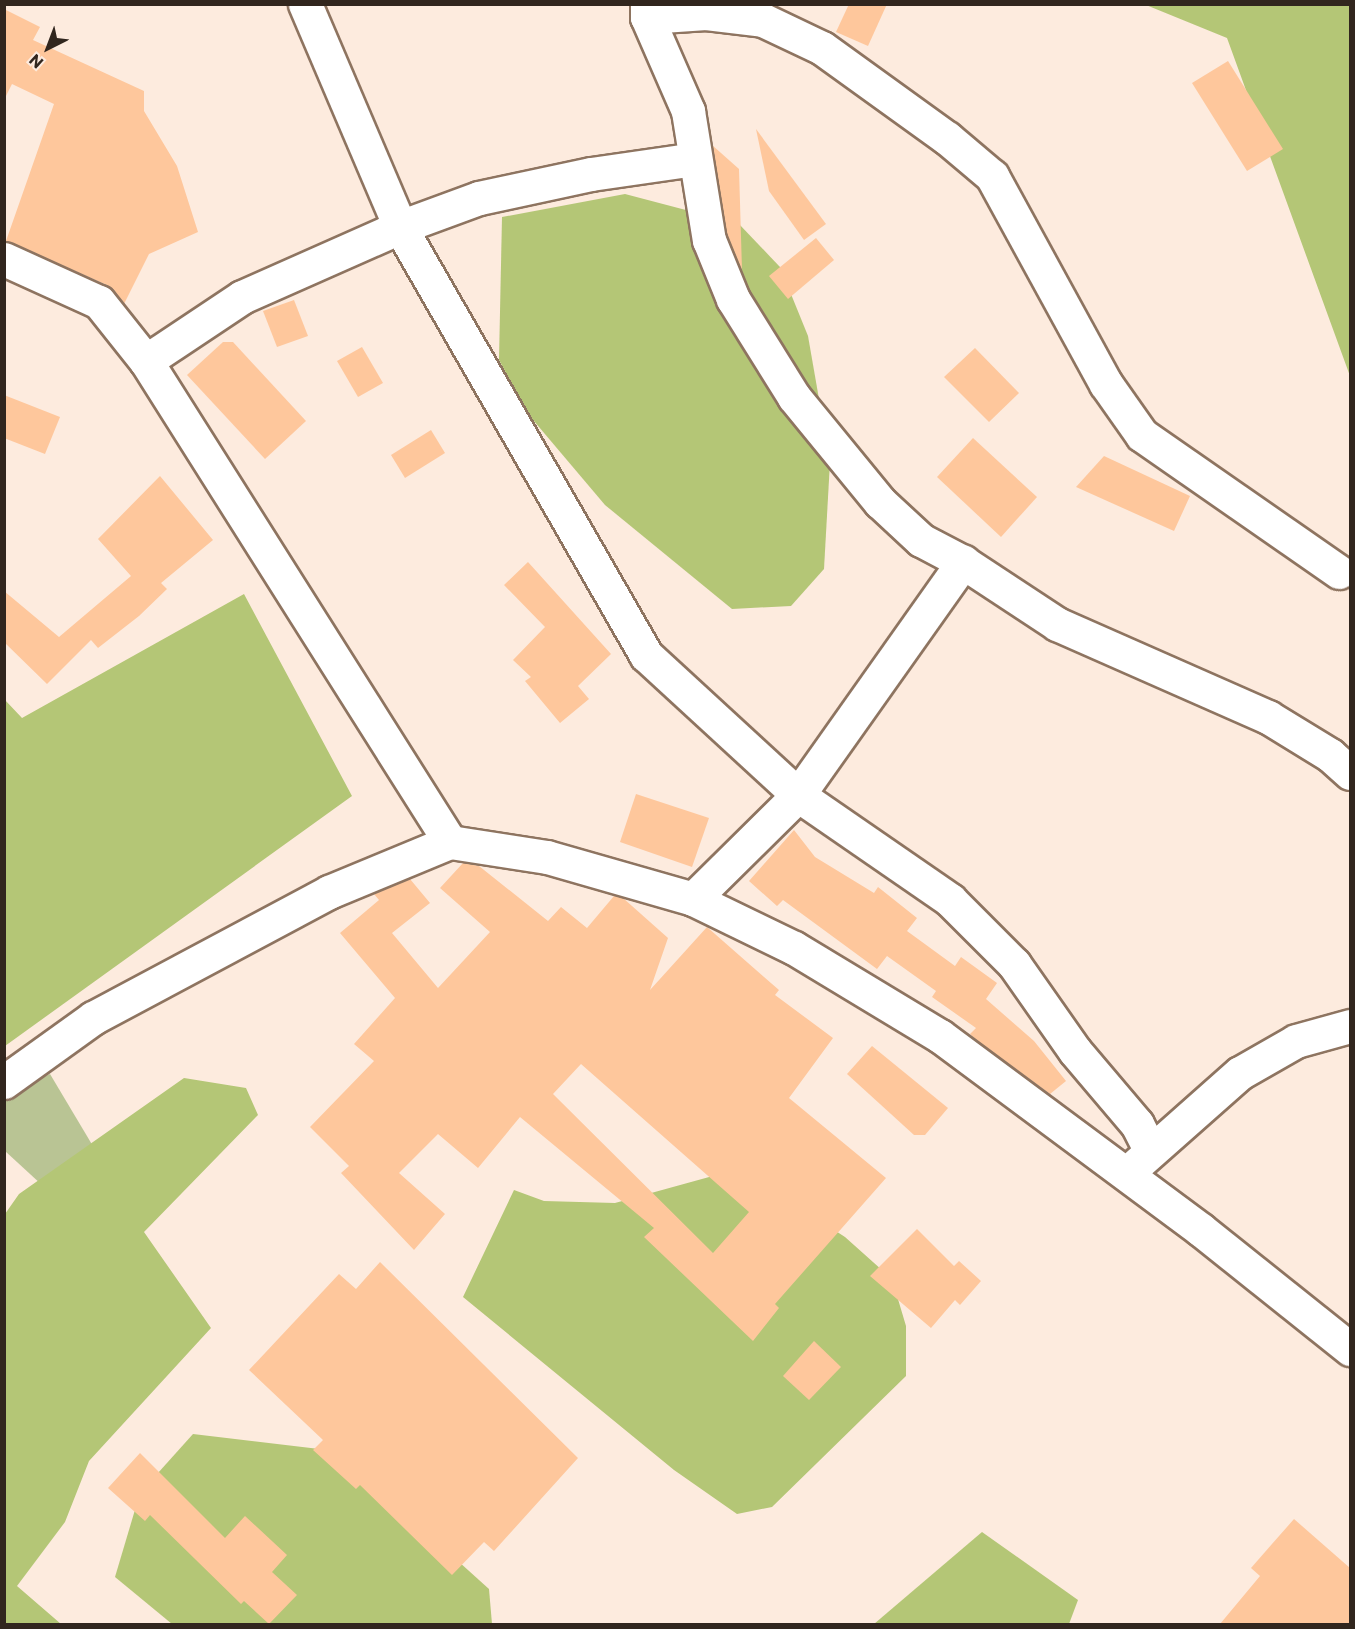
<!DOCTYPE html>
<html>
<head>
<meta charset="utf-8">
<style>
	body { margin:0 }
	#map { position:relative; width:1355px; height:1629px; overflow:hidden; background:#fdebde; font-family:Commissioner,sans-serif }
	div>[style] { position:absolute }
	[style*='--x'] { left:calc(var(--x)*1px); top:calc(var(--y)*1px); width:calc(var(--w)*1px); rotate:calc(var(--a)*1deg) }
	.green>* { inset:0; background:#b9c494 }
	.forest>* { inset:0; background:#b4c676 }
	.building>* { inset:0; background:#fec79c }
	.roads { filter:drop-shadow(2px 0 #8e7460) drop-shadow(-2px 0 #8e7460) drop-shadow(0 2px #8e7460) drop-shadow(0 -2px #8e7460) }
	.minor>* { height:33px; margin:-16.5px; padding:0 16.5px; transform-origin:16.5px; border-radius:16.5px; background:#fff }
	span { translate:-50% -50%; white-space:nowrap; text-align:center; line-height:1.15; -webkit-text-stroke:5px #fdebde; paint-order:stroke }
	.frame { position:absolute; inset:0; border:6px solid #31261e; pointer-events:none }
	.north { position:absolute; left:18px; top:18px; width:60px; height:60px; -webkit-text-stroke:4px #fdebde; paint-order:stroke; rotate:222deg; font-size:16px; font-weight:700; line-height:24px; text-align:center; color:#31261e }
	.north::after { content:''; display:block; margin:auto; width:21px; height:27px; background:#31261e; clip-path:polygon(50% 0,100% 100%,50% 72%,0 100%) }
</style>
</head>
<body>
<div id="map">
	<div class="green">
		<div style="clip-path:polygon(50px 1074px,109px 1173px,67px 1208px,5px 1151px,5px 1095px)"></div>
	</div>
	<div class="forest">
		<div style="clip-path:polygon(1146px 5px,1350px 5px,1350px 376px,1227px 38px)"></div>
		<div style="clip-path:polygon(625px 194px,739px 224px,780px 267px,808px 336px,830px 462px,824px 569px,791px 606px,732px 609px,605px 505px,528px 414px,499px 360px,502px 217px)"></div>
		<div style="clip-path:polygon(244px 594px,352px 796px,5px 1046px,5px 700px,22px 718px)"></div>
		<div style="clip-path:polygon(184px 1078px,246px 1088px,258px 1115px,144px 1232px,211px 1328px,89px 1461px,65px 1522px,17px 1586px,61px 1624px,5px 1624px,5px 1214px,19px 1194px)"></div>
		<div style="clip-path:polygon(720px 1174px,777px 1193px,845px 1237px,892px 1279px,906px 1326px,906px 1376px,772px 1507px,737px 1514px,674px 1470px,463px 1297px,514px 1190px,544px 1201px,615px 1203px)"></div>
		<div style="clip-path:polygon(193px 1434px,336px 1451px,489px 1589px,492px 1624px,172px 1624px,115px 1577px,140px 1493px)"></div>
		<div style="clip-path:polygon(982px 1532px,1078px 1600px,1069px 1624px,874px 1624px)"></div>
	</div>
	<div class="building">
		<div style="clip-path:polygon(849px 4px,887px 4px,868px 46px,836px 32px)"></div>
		<div style="clip-path:polygon(4px 9px,40px 27px,33px 40px,144px 91px,144px 111px,177px 166px,198px 232px,149px 254px,124px 304px,107px 285px,6px 241px,54px 104px,12px 84px,4px 100px)"></div>
		<div style="clip-path:polygon(1228px 61px,1283px 149px,1247px 171px,1192px 83px)"></div>
		<div style="clip-path:polygon(756px 129px,826px 224px,804px 240px,769px 191px)"></div>
		<div style="clip-path:polygon(712px 145px,739px 169px,742px 270px,727px 235px)"></div>
		<div style="clip-path:polygon(816px 238px,834px 260px,788px 299px,769px 276px)"></div>
		<div style="clip-path:polygon(294px 300px,308px 336px,277px 347px,263px 311px)"></div>
		<div style="clip-path:polygon(223px 342px,233px 342px,306px 421px,265px 459px,187px 375px)"></div>
		<div style="clip-path:polygon(362px 347px,383px 383px,358px 397px,337px 361px)"></div>
		<div style="clip-path:polygon(975px 348px,1019px 393px,989px 422px,944px 377px)"></div>
		<div style="clip-path:polygon(4px 395px,60px 417px,45px 454px,4px 438px)"></div>
		<div style="clip-path:polygon(431px 430px,445px 453px,405px 478px,391px 455px)"></div>
		<div style="clip-path:polygon(973px 438px,1037px 497px,1001px 537px,937px 477px)"></div>
		<div style="clip-path:polygon(1104px 456px,1190px 496px,1174px 531px,1076px 487px)"></div>
		<div style="clip-path:polygon(160px 476px,213px 540px,161px 583px,167px 589px,139px 616px,98px 648px,91px 640px,47px 684px,4px 642px,4px 591px,59px 637px,131px 576px,98px 539px)"></div>
		<div style="clip-path:polygon(528px 562px,611px 654px,578px 686px,589px 699px,560px 723px,525px 681px,531px 677px,513px 660px,545px 627px,504px 585px)"></div>
		<div style="clip-path:polygon(636px 794px,709px 818px,692px 867px,620px 842px)"></div>
		<div style="clip-path:polygon(794px 830px,815px 857px,874px 893px,878px 887px,917px 918px,907px 931px,955px 966px,961px 957px,997px 983px,986px 999px,1034px 1041px,1066px 1081px,1050px 1094px,976px 1040px,970px 1034px,976px 1028px,932px 997px,936px 991px,887px 956px,877px 969px,783px 900px,777px 906px,749px 881px)"></div>
		<div style="clip-path:polygon(evenodd,463px 863px,479px 866px,548px 921px,561px 907px,587px 928px,614px 896px,623px 898px,668px 938px,650px 990px,707px 927px,779px 990px,775px 995px,833px 1038px,789px 1098px,886px 1178px,775px 1304px,779px 1308px,753px 1341px,644px 1237px,654px 1228px,520px 1117px,478px 1168px,438px 1134px,399px 1173px,445px 1214px,414px 1250px,341px 1173px,349px 1166px,310px 1127px,374px 1061px,354px 1044px,395px 998px,340px 933px,379px 900px,374px 894px,410px 879px,430px 903px,392px 933px,438px 988px,490px 932px,440px 888px,463px 863px,581px 1064px,749px 1212px,713px 1253px,553px 1094px,581px 1064px)"></div>
		<div style="clip-path:polygon(872px 1046px,948px 1108px,925px 1135px,914px 1135px,847px 1074px)"></div>
		<div style="clip-path:polygon(917px 1229px,954px 1266px,959px 1261px,981px 1281px,960px 1305px,955px 1300px,931px 1328px,870px 1276px)"></div>
		<div style="clip-path:polygon(380px 1262px,578px 1458px,494px 1551px,484px 1542px,452px 1575px,360px 1485px,356px 1489px,313px 1450px,323px 1440px,249px 1370px,339px 1274px,356px 1289px)"></div>
		<div style="clip-path:polygon(814px 1341px,841px 1367px,809px 1400px,783px 1376px)"></div>
		<div style="clip-path:polygon(140px 1453px,225px 1538px,245px 1516px,287px 1555px,272px 1572px,297px 1595px,269px 1624px,244px 1601px,241px 1604px,150px 1515px,145px 1521px,108px 1488px)"></div>
		<div style="clip-path:polygon(1294px 1519px,1350px 1568px,1350px 1624px,1220px 1624px,1260px 1576px,1251px 1568px)"></div>
	</div>
	<div class="roads">
		<div class="minor">
			<div style="--x:305;--y:4;--w:242;--a:66.9"></div>
			<div style="--x:400;--y:227;--w:494;--a:60.1"></div>
			<div style="--x:646;--y:655;--w:207;--a:42.6"></div>
			<div style="--x:798;--y:795;--w:185;--a:34.6"></div>
			<div style="--x:950;--y:900;--w:91;--a:45"></div>
			<div style="--x:1014;--y:964;--w:106;--a:55"></div>
			<div style="--x:1075;--y:1051;--w:96;--a:49.7"></div>
			<div style="--x:1137;--y:1124;--w:28;--a:63"></div>
			<div style="--x:647;--y:4;--w:13;--a:90"></div>
			<div style="--x:647;--y:17;--w:103;--a:66.4"></div>
			<div style="--x:688;--y:111;--w:131;--a:80.8"></div>
			<div style="--x:709;--y:240;--w:64;--a:67.9"></div>
			<div style="--x:733;--y:299;--w:115;--a:58.1"></div>
			<div style="--x:794;--y:397;--w:136;--a:50.7"></div>
			<div style="--x:880;--y:502;--w:56;--a:42.8"></div>
			<div style="--x:921;--y:540;--w:47;--a:27.6"></div>
			<div style="--x:963;--y:562;--w:113;--a:33.4"></div>
			<div style="--x:1057;--y:624;--w:231;--a:23.8"></div>
			<div style="--x:1268;--y:717;--w:73;--a:31.5"></div>
			<div style="--x:1330;--y:755;--w:27;--a:42"></div>
			<div style="--x:647;--y:17;--w:59;--a:-3.9"></div>
			<div style="--x:706;--y:13;--w:57;--a:7"></div>
			<div style="--x:763;--y:20;--w:65;--a:25.4"></div>
			<div style="--x:822;--y:48;--w:154;--a:35.8"></div>
			<div style="--x:947;--y:138;--w:59;--a:40.2"></div>
			<div style="--x:992;--y:176;--w:237;--a:61.3"></div>
			<div style="--x:1106;--y:384;--w:62;--a:54.8"></div>
			<div style="--x:1142;--y:435;--w:240;--a:34.8"></div>
			<div style="--x:4;--y:259;--w:104;--a:24.4"></div>
			<div style="--x:99;--y:302;--w:75;--a:51.5"></div>
			<div style="--x:146;--y:361;--w:569;--a:57.71"></div>
			<div style="--x:450;--y:842;--w:98;--a:8.8"></div>
			<div style="--x:547;--y:857;--w:152;--a:16"></div>
			<div style="--x:693;--y:899;--w:112;--a:25.9"></div>
			<div style="--x:794;--y:948;--w:170;--a:31.1"></div>
			<div style="--x:940;--y:1036;--w:325;--a:36.6"></div>
			<div style="--x:1201;--y:1230;--w:191;--a:38.6"></div>
			<div style="--x:146;--y:361;--w:115;--a:-33.7"></div>
			<div style="--x:242;--y:297;--w:173;--a:-23.9"></div>
			<div style="--x:400;--y:227;--w:84;--a:-20.2"></div>
			<div style="--x:479;--y:198;--w:115;--a:-12.1"></div>
			<div style="--x:591;--y:174;--w:105;--a:-8.2"></div>
			<div style="--x:693;--y:899;--w:148;--a:-44.7"></div>
			<div style="--x:798;--y:795;--w:286;--a:-54.7"></div>
			<div style="--x:4;--y:1082;--w:110;--a:-35.7"></div>
			<div style="--x:93;--y:1018;--w:268;--a:-28.1"></div>
			<div style="--x:329;--y:892;--w:131;--a:-22.5"></div>
			<div style="--x:1137;--y:1164;--w:137;--a:-41.5"></div>
			<div style="--x:1240;--y:1073;--w:64;--a:-29.7"></div>
			<div style="--x:1296;--y:1041;--w:56;--a:-15.5"></div>
		</div>
	</div>
	<div class="frame"></div>
	<div class="north">N</div>
</div>
</body>
</html>
